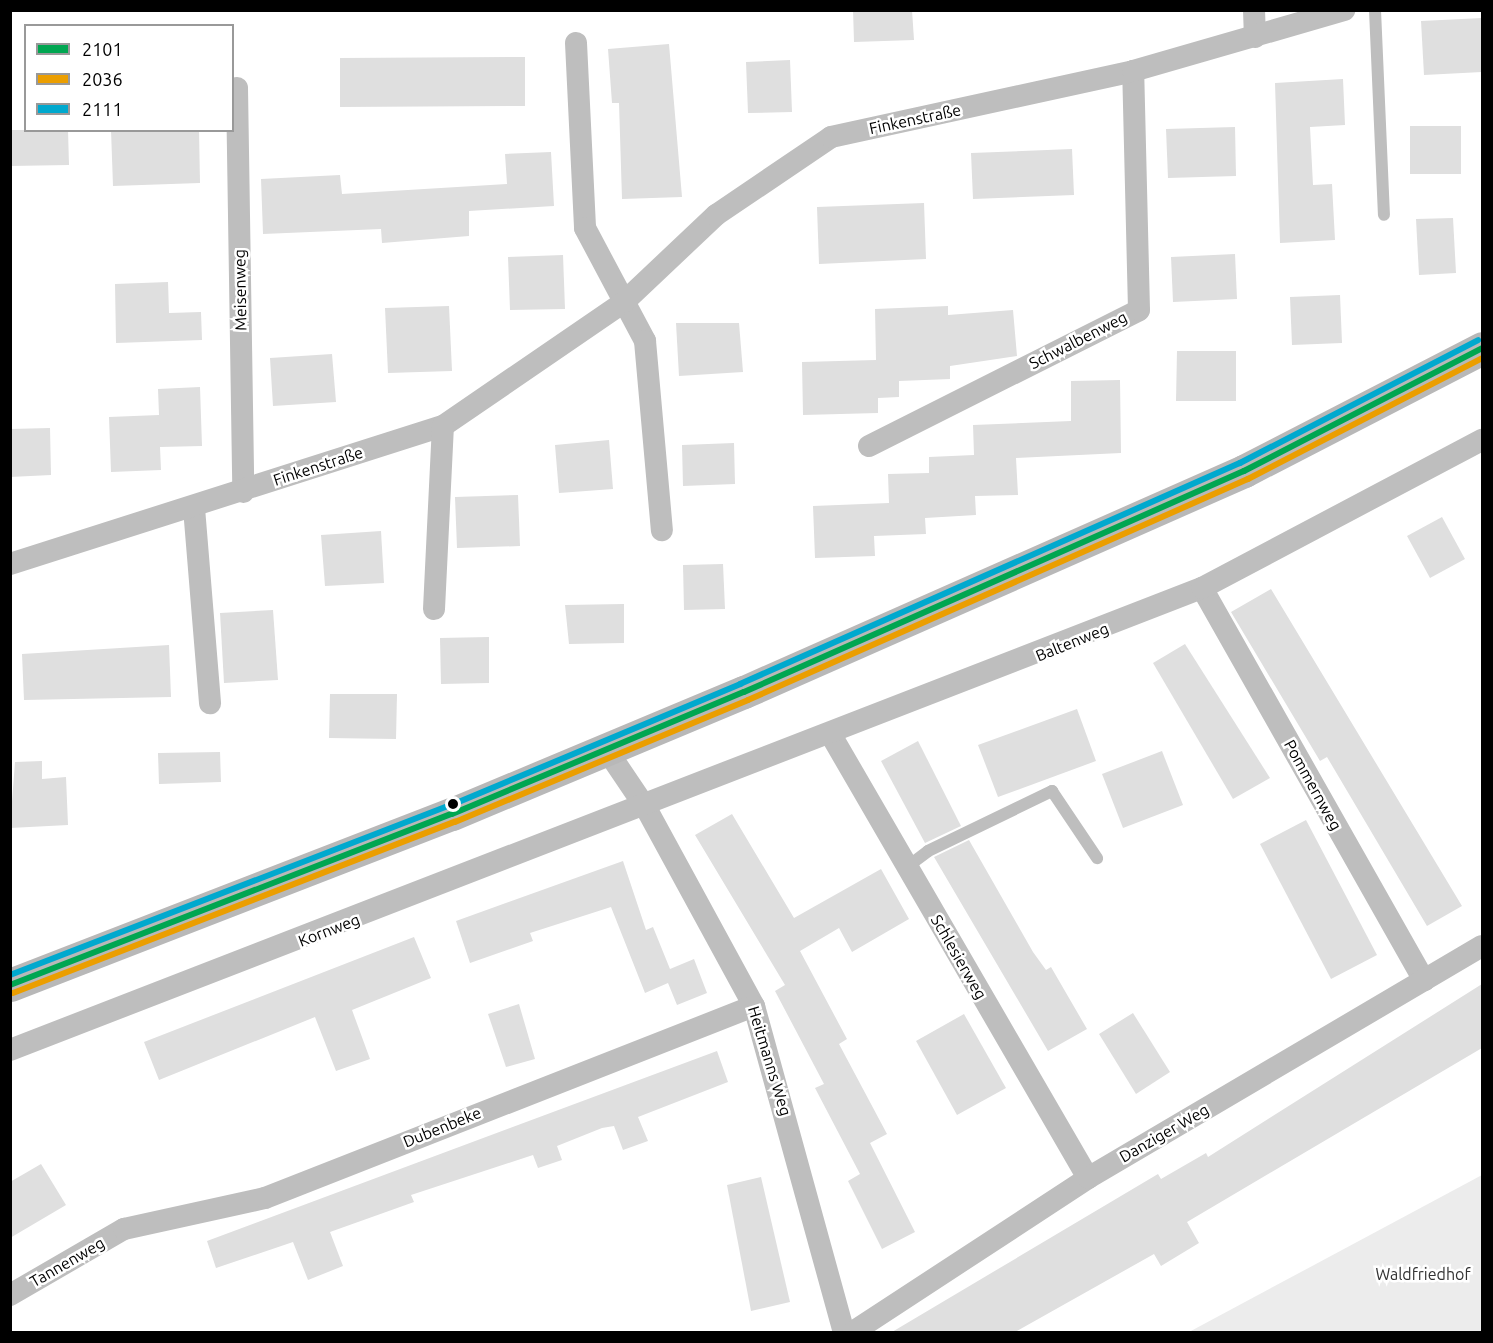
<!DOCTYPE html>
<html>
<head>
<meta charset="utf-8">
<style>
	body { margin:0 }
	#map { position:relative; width:1493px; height:1343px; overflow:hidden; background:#fff; font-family:Ubuntu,sans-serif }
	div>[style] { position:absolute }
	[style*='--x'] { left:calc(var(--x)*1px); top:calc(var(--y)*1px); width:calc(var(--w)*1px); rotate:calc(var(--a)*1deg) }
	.green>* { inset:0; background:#ececec }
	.building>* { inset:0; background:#dfdfdf }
	.service>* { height:12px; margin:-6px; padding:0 6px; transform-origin:6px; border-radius:6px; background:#bebebe }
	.minor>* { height:22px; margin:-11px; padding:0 11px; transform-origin:11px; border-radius:11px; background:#bebebe }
	.secondary>* { height:33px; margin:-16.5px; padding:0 16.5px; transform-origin:16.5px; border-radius:16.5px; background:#b8b8b8 }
	.bus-1>* { height:6px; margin:-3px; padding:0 3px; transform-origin:3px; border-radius:3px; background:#00a651 }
	.bus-2>* { height:6px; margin:-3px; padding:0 3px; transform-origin:3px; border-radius:3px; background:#eb9e00 }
	.bus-3>* { height:6px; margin:-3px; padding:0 3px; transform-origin:3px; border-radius:3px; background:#00a9ce }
	.dots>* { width:16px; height:16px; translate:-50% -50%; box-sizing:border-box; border:3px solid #fff; border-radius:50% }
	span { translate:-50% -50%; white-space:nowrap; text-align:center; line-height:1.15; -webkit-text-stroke:5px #fff; paint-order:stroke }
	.street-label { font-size:16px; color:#000 }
	.park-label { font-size:16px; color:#333 }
	.frame { position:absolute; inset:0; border:12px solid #000; pointer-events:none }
	.legend { position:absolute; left:24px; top:24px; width:210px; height:108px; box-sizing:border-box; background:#fff; border:2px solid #999; margin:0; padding:8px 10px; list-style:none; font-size:18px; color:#000 }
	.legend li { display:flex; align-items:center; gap:12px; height:30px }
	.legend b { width:30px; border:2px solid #999 }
</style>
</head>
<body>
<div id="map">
	<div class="green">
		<div style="clip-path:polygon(1482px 1175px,1482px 1332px,1189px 1332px)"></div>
	</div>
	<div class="building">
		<div style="clip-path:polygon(853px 10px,912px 10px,914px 40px,854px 42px)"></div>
		<div style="clip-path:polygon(1482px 18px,1482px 72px,1424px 75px,1421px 21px)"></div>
		<div style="clip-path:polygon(669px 44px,682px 197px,622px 199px,619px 103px,612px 103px,608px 49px)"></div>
		<div style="clip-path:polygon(525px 57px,525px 106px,340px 107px,340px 58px)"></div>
		<div style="clip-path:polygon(790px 60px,792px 112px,748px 113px,746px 62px)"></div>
		<div style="clip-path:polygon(1343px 79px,1345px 125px,1310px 127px,1313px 185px,1332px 184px,1335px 240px,1280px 243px,1275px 83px)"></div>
		<div style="clip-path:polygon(1410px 126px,1461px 126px,1461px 174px,1410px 174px)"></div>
		<div style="clip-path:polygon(1235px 127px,1236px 176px,1168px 178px,1166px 129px)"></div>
		<div style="clip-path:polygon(10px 130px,68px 130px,69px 165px,10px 166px)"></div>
		<div style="clip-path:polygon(111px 130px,199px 130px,200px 183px,113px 186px)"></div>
		<div style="clip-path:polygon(1072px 149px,1074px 195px,973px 199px,971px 153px)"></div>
		<div style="clip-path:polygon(551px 152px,554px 206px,469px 211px,469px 236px,382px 243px,381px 229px,263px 234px,261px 179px,340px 175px,342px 194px,507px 184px,505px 154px)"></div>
		<div style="clip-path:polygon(924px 203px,926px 259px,819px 264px,817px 207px)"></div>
		<div style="clip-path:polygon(1453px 218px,1456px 273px,1419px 275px,1416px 219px)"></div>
		<div style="clip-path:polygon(1235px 254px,1237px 299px,1173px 302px,1171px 257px)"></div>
		<div style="clip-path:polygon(563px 255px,565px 309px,510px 310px,508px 257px)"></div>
		<div style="clip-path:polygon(168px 282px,169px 313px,201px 312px,202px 340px,116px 343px,115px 284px)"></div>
		<div style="clip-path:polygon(1340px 295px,1342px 343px,1292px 345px,1290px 297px)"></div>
		<div style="clip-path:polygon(449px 306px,452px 371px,388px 373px,385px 308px)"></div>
		<div style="clip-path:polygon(948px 306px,948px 315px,1013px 310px,1017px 356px,950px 366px,950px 379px,899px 381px,899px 397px,878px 398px,878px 413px,803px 415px,802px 362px,876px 360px,875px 309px)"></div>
		<div style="clip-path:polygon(676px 323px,739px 323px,743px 372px,679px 376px)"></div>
		<div style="clip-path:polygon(1177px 351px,1236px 351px,1236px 401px,1176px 401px)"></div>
		<div style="clip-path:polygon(332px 354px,336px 402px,273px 406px,270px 358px)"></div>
		<div style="clip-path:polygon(1120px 380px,1121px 453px,1016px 458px,1018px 495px,975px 496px,976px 515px,925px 518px,926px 534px,874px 536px,875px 556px,815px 558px,813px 506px,889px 503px,888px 474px,929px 473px,929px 457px,974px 455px,973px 425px,1071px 421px,1071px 381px)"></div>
		<div style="clip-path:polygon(200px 387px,202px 446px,160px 447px,161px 470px,111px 472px,109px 417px,159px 415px,158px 389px)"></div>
		<div style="clip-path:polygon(50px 428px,51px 475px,10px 477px,10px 429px)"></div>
		<div style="clip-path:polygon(609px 440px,613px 489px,559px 493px,555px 445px)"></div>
		<div style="clip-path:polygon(734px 443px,735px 484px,683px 486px,682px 445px)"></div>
		<div style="clip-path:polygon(518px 495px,520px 546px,457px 548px,455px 497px)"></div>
		<div style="clip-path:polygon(1442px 517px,1465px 559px,1430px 578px,1407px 536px)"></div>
		<div style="clip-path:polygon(381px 531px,384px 583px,325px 586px,321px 535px)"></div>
		<div style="clip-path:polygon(723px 564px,725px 609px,684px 610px,683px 565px)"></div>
		<div style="clip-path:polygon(1271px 589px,1462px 906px,1427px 926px,1327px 757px,1320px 761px,1231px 612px)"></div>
		<div style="clip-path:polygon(624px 604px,624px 643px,569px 644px,565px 605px)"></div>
		<div style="clip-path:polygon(273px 610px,278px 680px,224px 683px,220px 613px)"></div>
		<div style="clip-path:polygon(489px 637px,489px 683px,441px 684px,440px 638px)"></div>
		<div style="clip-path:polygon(1185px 644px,1270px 778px,1233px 799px,1153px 663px)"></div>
		<div style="clip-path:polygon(169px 645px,171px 697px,24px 700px,22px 654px)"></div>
		<div style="clip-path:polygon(330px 694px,397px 694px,396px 739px,329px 738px)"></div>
		<div style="clip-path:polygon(1077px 709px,1096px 761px,998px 797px,978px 745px)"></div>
		<div style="clip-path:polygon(918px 741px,961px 826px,925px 843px,881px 761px)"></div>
		<div style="clip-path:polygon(1162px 751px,1183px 805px,1123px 828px,1102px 774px)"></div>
		<div style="clip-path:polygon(220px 752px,221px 782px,159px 784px,158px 753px)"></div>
		<div style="clip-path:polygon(42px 761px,42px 779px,66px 777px,68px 825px,10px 828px,15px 762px)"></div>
		<div style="clip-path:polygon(732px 814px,794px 918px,881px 869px,909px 919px,852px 952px,839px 928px,800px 951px,847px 1039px,839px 1044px,887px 1134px,870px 1143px,915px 1232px,882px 1249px,848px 1181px,860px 1174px,815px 1088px,824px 1084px,775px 991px,785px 985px,695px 835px)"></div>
		<div style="clip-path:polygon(1306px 820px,1377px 955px,1331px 979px,1260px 844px)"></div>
		<div style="clip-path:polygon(969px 840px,1033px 952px,1046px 970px,1051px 967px,1087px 1029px,1048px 1051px,934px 857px)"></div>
		<div style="clip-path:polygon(623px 861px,646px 930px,653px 927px,670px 969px,694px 959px,707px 993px,677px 1005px,668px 983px,645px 993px,611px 907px,530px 933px,533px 941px,470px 963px,456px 921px)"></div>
		<div style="clip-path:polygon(414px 937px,431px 978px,352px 1010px,370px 1059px,336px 1071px,315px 1017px,159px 1080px,144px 1042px)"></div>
		<div style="clip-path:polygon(1482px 984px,1482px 1048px,1187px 1222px,1199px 1243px,1161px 1266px,1154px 1254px,1015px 1332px,892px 1332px,1158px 1174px,1161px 1179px,1206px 1153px,1208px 1157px)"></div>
		<div style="clip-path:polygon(519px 1004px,535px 1059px,506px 1067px,488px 1014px)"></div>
		<div style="clip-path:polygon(1133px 1013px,1170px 1072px,1136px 1094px,1099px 1034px)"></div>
		<div style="clip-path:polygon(964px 1014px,1006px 1088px,957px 1115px,916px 1041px)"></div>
		<div style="clip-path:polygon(717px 1051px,728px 1082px,638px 1117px,648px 1141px,623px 1150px,614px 1126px,602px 1128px,557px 1146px,562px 1160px,538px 1168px,533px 1155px,411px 1195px,414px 1202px,330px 1232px,343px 1266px,308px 1280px,293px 1242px,216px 1268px,207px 1241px)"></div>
		<div style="clip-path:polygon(41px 1164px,66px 1205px,10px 1238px,10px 1182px)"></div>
		<div style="clip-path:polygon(761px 1177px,790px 1302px,751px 1311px,727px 1185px)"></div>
	</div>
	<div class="service">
		<div style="--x:1375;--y:10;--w:205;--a:87.5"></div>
		<div style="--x:907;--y:867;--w:26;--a:-37"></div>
		<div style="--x:928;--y:851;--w:138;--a:-25.8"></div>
		<div style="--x:1052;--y:791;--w:81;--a:56.1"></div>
	</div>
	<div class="minor">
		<div style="--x:1254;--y:10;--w:27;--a:88"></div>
		<div style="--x:576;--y:43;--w:185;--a:87.2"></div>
		<div style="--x:585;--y:228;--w:128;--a:62"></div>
		<div style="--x:645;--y:341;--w:190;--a:84.9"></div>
		<div style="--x:237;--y:88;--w:404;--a:89.1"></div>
		<div style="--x:869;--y:446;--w:302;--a:-26.7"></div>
		<div style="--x:1139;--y:310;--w:239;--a:-91.4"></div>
		<div style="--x:194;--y:508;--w:196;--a:85.3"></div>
		<div style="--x:10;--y:564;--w:454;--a:-17.7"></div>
		<div style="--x:443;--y:426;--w:219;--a:-34.4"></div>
		<div style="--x:624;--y:302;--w:127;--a:-43.4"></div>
		<div style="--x:716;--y:215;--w:139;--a:-34.1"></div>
		<div style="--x:831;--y:137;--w:309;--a:-12.3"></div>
		<div style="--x:1133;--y:71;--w:220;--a:-16.1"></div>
		<div style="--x:1202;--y:588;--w:451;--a:60.5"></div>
		<div style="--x:434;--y:609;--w:183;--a:-87.2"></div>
		<div style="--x:831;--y:735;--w:512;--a:59.88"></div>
		<div style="--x:606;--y:749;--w:71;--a:55.9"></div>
		<div style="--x:646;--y:808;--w:226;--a:61.4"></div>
		<div style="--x:754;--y:1006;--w:338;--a:74.6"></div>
		<div style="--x:10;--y:1050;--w:1278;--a:-21.19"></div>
		<div style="--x:1202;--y:588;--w:317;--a:-27.9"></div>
		<div style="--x:10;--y:1295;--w:132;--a:-30.1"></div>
		<div style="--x:124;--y:1229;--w:144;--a:-12.4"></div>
		<div style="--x:265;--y:1198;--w:525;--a:-21.44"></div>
		<div style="--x:853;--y:1332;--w:281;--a:-33.2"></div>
		<div style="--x:1088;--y:1178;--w:457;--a:-30.5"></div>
	</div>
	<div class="secondary">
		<div style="--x:10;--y:985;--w:474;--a:-21.2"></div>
		<div style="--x:452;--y:814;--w:316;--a:-22.7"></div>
		<div style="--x:744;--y:692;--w:547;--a:-23.85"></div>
		<div style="--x:1244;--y:471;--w:268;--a:-27.3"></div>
	</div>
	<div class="bus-1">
		<div style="--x:10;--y:985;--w:474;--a:-21.2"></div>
		<div style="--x:452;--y:814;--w:316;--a:-22.7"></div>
		<div style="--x:744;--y:692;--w:547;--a:-23.85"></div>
		<div style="--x:1244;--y:471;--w:268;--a:-27.3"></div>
	</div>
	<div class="bus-2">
		<div style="--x:13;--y:993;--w:474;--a:-21.2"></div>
		<div style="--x:455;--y:822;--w:317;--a:-22.6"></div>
		<div style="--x:748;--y:700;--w:547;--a:-23.85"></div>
		<div style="--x:1248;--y:479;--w:263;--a:-27.3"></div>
	</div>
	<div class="bus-3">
		<div style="--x:10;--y:975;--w:470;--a:-21.1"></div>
		<div style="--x:449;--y:806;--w:316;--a:-22.7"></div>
		<div style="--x:740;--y:684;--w:547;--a:-23.85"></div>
		<div style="--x:1240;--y:463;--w:268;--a:-27.3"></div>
	</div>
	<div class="dots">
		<div style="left:453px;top:804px;background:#000"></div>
	</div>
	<div class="street-label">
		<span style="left:915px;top:119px;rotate:-12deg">Finkenstraße</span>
		<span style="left:240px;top:290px;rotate:-91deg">Meisenweg</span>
		<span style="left:1078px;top:340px;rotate:-27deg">Schwalbenweg</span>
		<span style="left:318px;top:466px;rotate:-18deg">Finkenstraße</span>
		<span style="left:1072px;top:642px;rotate:-22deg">Baltenweg</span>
		<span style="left:1313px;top:785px;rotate:61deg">Pommernweg</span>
		<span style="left:329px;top:930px;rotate:-21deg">Kornweg</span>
		<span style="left:959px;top:957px;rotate:60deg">Schlesierweg</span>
		<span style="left:770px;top:1061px;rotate:73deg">Heitmanns Weg</span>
		<span style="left:442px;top:1127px;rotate:-22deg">Dubenbeke</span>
		<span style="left:1164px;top:1133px;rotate:-30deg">Danziger Weg</span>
		<span style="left:67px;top:1262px;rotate:-30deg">Tannenweg</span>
	</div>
	<div class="park-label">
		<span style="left:1423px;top:1274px">Waldfriedhof</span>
	</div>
	<div class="frame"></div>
	<ul class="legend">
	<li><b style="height:8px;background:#00a651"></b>2101</li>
	<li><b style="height:8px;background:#eb9e00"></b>2036</li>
	<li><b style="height:8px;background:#00a9ce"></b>2111</li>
	</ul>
</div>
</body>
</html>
